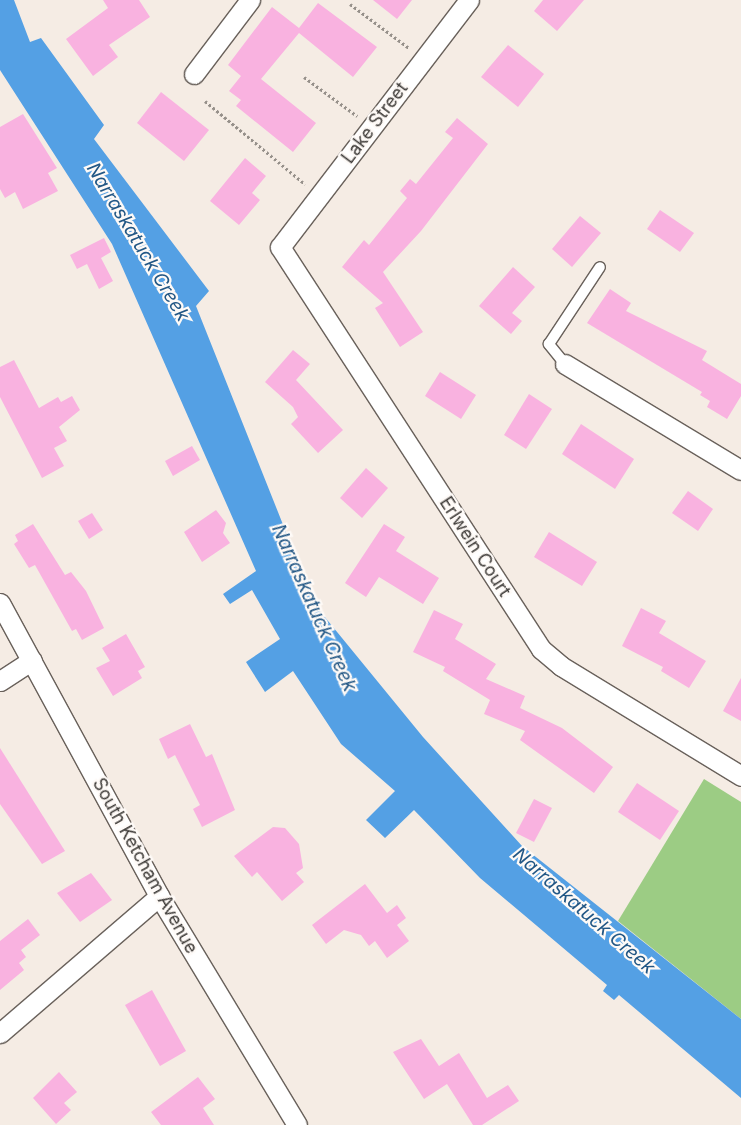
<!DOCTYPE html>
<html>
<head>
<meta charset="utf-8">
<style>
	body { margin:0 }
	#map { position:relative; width:741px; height:1125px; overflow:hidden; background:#f5ece4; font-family:Inter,sans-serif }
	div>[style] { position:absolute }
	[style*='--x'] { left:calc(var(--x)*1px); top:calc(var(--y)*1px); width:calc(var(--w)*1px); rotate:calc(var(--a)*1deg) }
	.green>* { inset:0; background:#9ccc84 }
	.water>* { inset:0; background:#54a0e4 }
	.building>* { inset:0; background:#f9b2e0 }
	.path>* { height:3px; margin-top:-1.5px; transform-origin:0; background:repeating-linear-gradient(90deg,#96908a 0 2.5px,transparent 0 5px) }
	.roads { filter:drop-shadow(1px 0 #69615b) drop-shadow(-1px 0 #69615b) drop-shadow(0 1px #69615b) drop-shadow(0 -1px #69615b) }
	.lane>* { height:10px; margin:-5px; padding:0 5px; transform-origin:5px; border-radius:5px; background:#fff }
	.street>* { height:19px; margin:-9.5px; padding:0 9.5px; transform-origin:9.5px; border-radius:9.5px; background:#fff }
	span { translate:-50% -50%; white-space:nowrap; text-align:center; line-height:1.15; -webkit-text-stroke:4.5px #fefaf7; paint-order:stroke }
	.street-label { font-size:18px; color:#3c3936 }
	.water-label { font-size:19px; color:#225785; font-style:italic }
</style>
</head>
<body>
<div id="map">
	<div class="green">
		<div style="clip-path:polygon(704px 779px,741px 802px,741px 1019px,618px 921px)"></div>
	</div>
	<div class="water">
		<div style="clip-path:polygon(0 0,14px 0,30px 42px,41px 38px,104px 125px,94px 139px,209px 291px,196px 306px,315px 605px,423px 737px,522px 846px,741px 1019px,741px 1098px,619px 995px,614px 1000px,603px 991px,607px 985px,480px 878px,414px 810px,385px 838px,366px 820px,395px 791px,341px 744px,293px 671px,265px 692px,246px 662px,280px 639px,252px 590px,230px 604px,223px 594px,256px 571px,112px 244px,0 70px)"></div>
	</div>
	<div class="building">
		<div style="clip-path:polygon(103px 0,139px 0,150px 17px,109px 45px,118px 57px,93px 76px,66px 39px,108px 8px)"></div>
		<div style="clip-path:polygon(373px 0,412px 0,397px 19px)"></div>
		<div style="clip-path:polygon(543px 0,584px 0,557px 31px,534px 11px)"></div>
		<div style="clip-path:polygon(318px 3px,377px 47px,353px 77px,299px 33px,261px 79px,316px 123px,293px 152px,236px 106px,241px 100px,229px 91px,241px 76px,228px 65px,272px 7px,299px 28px)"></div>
		<div style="clip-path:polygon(508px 45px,544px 74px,518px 107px,481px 77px)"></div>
		<div style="clip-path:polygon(161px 92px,209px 130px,184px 161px,137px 123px)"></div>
		<div style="clip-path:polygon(23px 114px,57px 168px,48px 173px,58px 191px,23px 209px,15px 192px,5px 198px,0 189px,0 127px)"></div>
		<div style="clip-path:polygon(457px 118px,488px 144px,421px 231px,383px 272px,423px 332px,400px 347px,375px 308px,383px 303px,342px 267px,364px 240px,369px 245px,407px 198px,400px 191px,410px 179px,416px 184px,453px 138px,445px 132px)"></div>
		<div style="clip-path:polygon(245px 158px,266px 176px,252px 193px,260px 200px,239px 225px,210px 201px)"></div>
		<div style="clip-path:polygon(660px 210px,694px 233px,680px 252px,647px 229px)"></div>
		<div style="clip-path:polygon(580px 216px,601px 233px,572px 267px,552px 249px)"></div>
		<div style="clip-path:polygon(104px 238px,111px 252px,101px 258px,113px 281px,99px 289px,87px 264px,77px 269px,70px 255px)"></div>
		<div style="clip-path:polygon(513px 267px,535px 287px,512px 313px,522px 321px,511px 334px,479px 306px)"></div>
		<div style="clip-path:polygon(610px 289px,631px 303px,626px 311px,707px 351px,702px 360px,741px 384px,741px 396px,727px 419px,707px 407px,710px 401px,700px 395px,702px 392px,587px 323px)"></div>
		<div style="clip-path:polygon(293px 350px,310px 364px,296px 380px,343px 430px,318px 453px,291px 424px,298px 417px,293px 407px,265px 382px)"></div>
		<div style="clip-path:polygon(14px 360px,39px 408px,58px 397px,61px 402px,72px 396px,80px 410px,59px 427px,67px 441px,54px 448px,64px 466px,42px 478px,0 397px,0 367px)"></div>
		<div style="clip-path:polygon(440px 372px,476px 395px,461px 419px,425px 396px)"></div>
		<div style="clip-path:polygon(529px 394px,552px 409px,526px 449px,504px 435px)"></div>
		<div style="clip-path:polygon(581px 424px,634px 459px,615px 489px,562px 454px)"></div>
		<div style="clip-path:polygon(192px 446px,200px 460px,173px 476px,165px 461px)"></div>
		<div style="clip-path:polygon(366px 468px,388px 488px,362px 518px,340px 498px)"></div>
		<div style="clip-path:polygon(688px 491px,713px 509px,698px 531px,672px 513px)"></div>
		<div style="clip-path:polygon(216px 510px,226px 523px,223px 533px,230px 543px,202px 562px,184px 532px)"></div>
		<div style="clip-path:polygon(92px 513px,103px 530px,89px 539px,78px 521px)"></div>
		<div style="clip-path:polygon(33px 524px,65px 575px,71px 572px,86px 591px,104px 628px,82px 640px,76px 629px,72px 631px,35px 565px,29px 568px,14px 544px,18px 541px,15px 535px)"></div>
		<div style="clip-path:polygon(384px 524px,405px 537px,396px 551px,439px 578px,423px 604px,379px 577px,366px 597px,345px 583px)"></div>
		<div style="clip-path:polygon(549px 532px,597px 562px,582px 586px,534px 557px)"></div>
		<div style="clip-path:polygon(641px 608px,666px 621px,659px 633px,706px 661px,689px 688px,661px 671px,663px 667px,622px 646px)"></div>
		<div style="clip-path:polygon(434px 610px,463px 624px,455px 639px,496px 664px,486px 679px,525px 696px,520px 708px,562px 728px,613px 767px,594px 793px,520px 740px,525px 731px,484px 714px,490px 700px,443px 671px,445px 667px,413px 652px)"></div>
		<div style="clip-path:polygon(126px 634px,145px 667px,138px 671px,142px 678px,113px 696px,96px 668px,110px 661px,102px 648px)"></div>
		<div style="clip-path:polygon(741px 678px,741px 721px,723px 711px)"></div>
		<div style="clip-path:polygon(190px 724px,206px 757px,212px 754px,235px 810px,202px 827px,193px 809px,200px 805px,175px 755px,168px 759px,159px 739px)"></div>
		<div style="clip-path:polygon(0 748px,65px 851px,42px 864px,0 804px)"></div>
		<div style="clip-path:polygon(637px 783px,679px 811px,660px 840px,618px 812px)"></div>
		<div style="clip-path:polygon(534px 799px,552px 808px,534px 842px,516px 833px)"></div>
		<div style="clip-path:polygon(273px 827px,285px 828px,299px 844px,303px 868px,296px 873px,304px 882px,282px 901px,257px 872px,252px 877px,234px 856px)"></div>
		<div style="clip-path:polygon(91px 873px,112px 900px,80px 922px,57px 893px)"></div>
		<div style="clip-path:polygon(365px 884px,387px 913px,397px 905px,406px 918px,397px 925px,409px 941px,387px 958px,375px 941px,369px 946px,361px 935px,344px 930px,326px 944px,312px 925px)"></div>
		<div style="clip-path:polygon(28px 919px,40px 935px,21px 950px,26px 957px,19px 963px,24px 970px,0 990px,0 941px)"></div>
		<div style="clip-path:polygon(152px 990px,186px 1051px,160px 1066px,125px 1005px)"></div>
		<div style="clip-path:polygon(421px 1039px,439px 1066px,459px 1053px,487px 1098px,508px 1085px,519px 1101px,482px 1125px,473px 1125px,447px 1084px,424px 1099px,393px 1052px)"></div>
		<div style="clip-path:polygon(59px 1072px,77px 1092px,64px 1103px,71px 1110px,56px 1124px,33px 1098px)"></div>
		<div style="clip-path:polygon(198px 1077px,215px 1099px,203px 1108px,214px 1125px,161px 1125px,151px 1112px)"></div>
	</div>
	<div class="path">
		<div style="--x:350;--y:4;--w:74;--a:36.7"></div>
		<div style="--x:304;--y:77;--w:66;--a:36.3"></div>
		<div style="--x:205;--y:101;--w:130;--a:39.7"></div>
	</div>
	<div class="roads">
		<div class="lane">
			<div style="--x:565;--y:364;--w:26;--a:-129"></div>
			<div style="--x:549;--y:344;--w:92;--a:-56.5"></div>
		</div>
		<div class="street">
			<div style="--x:469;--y:0;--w:311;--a:127.4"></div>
			<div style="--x:280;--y:247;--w:479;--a:57"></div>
			<div style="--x:541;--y:649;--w:26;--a:40"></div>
			<div style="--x:561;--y:666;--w:211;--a:31.4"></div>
			<div style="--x:194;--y:74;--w:93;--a:-52.9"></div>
			<div style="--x:565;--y:364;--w:205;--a:31.1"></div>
			<div style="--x:0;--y:603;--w:333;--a:61.5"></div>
			<div style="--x:159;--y:896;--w:267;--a:58.9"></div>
			<div style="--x:0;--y:681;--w:38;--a:-33"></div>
			<div style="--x:0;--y:1033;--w:210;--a:-40.7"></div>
		</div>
	</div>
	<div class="street-label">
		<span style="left:375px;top:123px;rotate:-53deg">Lake Street</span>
		<span style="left:475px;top:547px;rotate:57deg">Erlwein Court</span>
		<span style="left:145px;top:866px;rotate:61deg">South Ketcham Avenue</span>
	</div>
	<div class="water-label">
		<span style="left:138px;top:242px;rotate:59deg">Narraskatuck Creek</span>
		<span style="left:314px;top:608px;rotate:66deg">Narraskatuck Creek</span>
		<span style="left:584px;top:911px;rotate:41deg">Narraskatuck Creek</span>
	</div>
</div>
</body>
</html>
